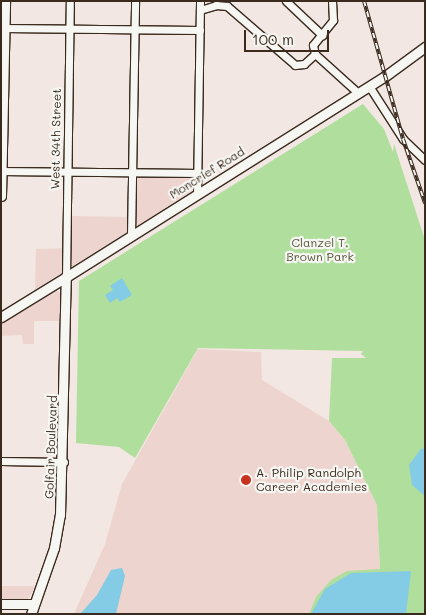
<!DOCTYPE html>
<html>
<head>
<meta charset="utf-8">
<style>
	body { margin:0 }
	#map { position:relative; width:426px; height:615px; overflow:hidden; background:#f2e7e2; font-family:Mali,sans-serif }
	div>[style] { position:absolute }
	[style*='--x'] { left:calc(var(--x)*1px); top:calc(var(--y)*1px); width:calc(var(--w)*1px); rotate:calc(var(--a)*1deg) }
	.built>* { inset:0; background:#eed4cf }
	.green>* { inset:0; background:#b0de9c }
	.water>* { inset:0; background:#84cbe5 }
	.roads { filter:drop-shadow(1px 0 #3b2a1e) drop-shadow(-1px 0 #3b2a1e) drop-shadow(0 1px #3b2a1e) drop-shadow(0 -1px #3b2a1e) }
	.minor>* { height:7px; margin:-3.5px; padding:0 3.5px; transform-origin:3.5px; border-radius:3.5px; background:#f6f6f2 }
	.tertiary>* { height:9px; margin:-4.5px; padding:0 4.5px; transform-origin:4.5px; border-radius:4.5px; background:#f6f6f2 }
	.secondary>* { height:9px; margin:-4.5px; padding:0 4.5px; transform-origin:4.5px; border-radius:4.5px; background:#f6f6f2 }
	.rail>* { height:4px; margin-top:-2px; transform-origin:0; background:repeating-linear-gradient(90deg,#f6f6f2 0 5.5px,#3b2a1e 0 11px); box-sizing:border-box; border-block:1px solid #3b2a1e }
	.dots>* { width:14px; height:14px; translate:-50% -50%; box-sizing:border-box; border:2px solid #f6f6f2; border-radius:50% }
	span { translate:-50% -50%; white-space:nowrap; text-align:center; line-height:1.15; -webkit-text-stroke:4.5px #f6f6f2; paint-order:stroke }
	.street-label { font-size:12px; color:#3b2a1e }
	.park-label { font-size:12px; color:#58573e }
	.poi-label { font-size:12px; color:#3b2a1e }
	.left { translate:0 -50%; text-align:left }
	.frame { position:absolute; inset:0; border:2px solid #3b2a1e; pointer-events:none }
	.scale { position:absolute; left:244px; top:30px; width:85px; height:22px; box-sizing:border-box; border:2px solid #3b2a1e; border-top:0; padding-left:6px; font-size:15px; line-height:18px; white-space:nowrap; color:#3b2a1e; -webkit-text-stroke:4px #f6f6f2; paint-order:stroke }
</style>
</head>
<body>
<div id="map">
	<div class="built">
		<div style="clip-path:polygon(136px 175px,200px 175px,200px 186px,35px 290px,36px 249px,70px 248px,70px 216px,134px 217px)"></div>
		<div style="clip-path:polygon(55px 289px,62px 295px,62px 321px,34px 321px,34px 344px,23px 344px,22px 335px,1px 336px,1px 324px)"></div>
		<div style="clip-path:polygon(198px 349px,261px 352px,262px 380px,329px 421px,345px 440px,377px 505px,380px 570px,407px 614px,74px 614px,105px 544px,122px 484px)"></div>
		<div style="clip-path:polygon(1px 586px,36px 586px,28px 599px,1px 599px)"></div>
	</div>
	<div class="green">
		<div style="clip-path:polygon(363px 104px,384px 129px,393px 152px,394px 144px,425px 240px,425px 614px,309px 614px,316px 597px,331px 580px,347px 571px,380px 569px,377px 505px,345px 440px,329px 421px,332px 358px,366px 358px,361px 354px,363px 351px,198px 348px,135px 458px,119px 447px,76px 443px,79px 281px)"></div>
	</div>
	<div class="water">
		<div style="clip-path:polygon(122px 278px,132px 295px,120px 302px,117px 298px,110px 303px,105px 295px,113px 290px,110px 286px)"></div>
		<div style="clip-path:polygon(425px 448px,425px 496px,412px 485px,409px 465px,421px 449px)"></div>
		<div style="clip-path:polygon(122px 568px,125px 576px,116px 614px,80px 614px,97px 595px,111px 570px)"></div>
		<div style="clip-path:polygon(411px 571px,406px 614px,311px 614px,325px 589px,351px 573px)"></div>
	</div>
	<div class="roads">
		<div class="minor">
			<div style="--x:286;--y:1;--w:50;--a:43.4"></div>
			<div style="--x:200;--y:10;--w:17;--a:-17"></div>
			<div style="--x:216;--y:5;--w:11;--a:5"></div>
			<div style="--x:227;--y:6;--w:90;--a:40.9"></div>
			<div style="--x:295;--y:65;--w:9;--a:-6"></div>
			<div style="--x:304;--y:64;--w:15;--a:-42"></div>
			<div style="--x:2;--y:28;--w:198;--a:0.6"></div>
			<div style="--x:315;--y:54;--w:9;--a:-103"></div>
			<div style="--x:313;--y:45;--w:32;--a:-51"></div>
			<div style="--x:333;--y:20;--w:19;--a:-93"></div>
			<div style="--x:315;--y:54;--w:58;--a:42.2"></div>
			<div style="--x:369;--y:86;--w:63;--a:57.3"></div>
			<div style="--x:403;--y:139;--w:30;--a:44"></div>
			<div style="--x:1;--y:171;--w:196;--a:0.6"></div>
			<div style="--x:197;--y:194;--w:193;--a:-89.1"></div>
			<div style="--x:131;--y:236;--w:235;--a:-89"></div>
			<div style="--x:66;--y:277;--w:276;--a:-89.2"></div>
			<div style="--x:1;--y:461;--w:63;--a:0.9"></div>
		</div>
		<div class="tertiary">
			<div style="--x:1;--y:196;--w:195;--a:-88.8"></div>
			<div style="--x:1;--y:317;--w:76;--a:-31.6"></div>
			<div style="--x:1;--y:604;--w:33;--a:0"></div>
		</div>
		<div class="secondary">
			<div style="--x:31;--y:614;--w:70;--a:-70.8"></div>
			<div style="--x:54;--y:548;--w:34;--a:-80"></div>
			<div style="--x:60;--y:515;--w:238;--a:-88.6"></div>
			<div style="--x:66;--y:277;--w:376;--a:-32.2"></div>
			<div style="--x:384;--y:77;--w:51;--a:-36.2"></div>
		</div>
	</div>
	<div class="rail">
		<div style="--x:364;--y:1;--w:143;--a:74.2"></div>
		<div style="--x:403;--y:139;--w:68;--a:71"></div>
	</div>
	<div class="dots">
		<div style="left:246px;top:480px;background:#c8321e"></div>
	</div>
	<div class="street-label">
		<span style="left:56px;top:139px;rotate:-89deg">West 34th Street</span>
		<span style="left:207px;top:173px;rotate:-32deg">Moncrief Road</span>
		<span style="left:51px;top:447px;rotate:-88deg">Golfair Boulevard</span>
	</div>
	<div class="park-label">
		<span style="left:320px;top:250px">Clanzel T.<br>Brown Park</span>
	</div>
	<div class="poi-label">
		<span class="left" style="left:256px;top:480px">A. Philip Randolph<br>Career Academies</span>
	</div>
	<div class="frame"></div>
	<div class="scale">100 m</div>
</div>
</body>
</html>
